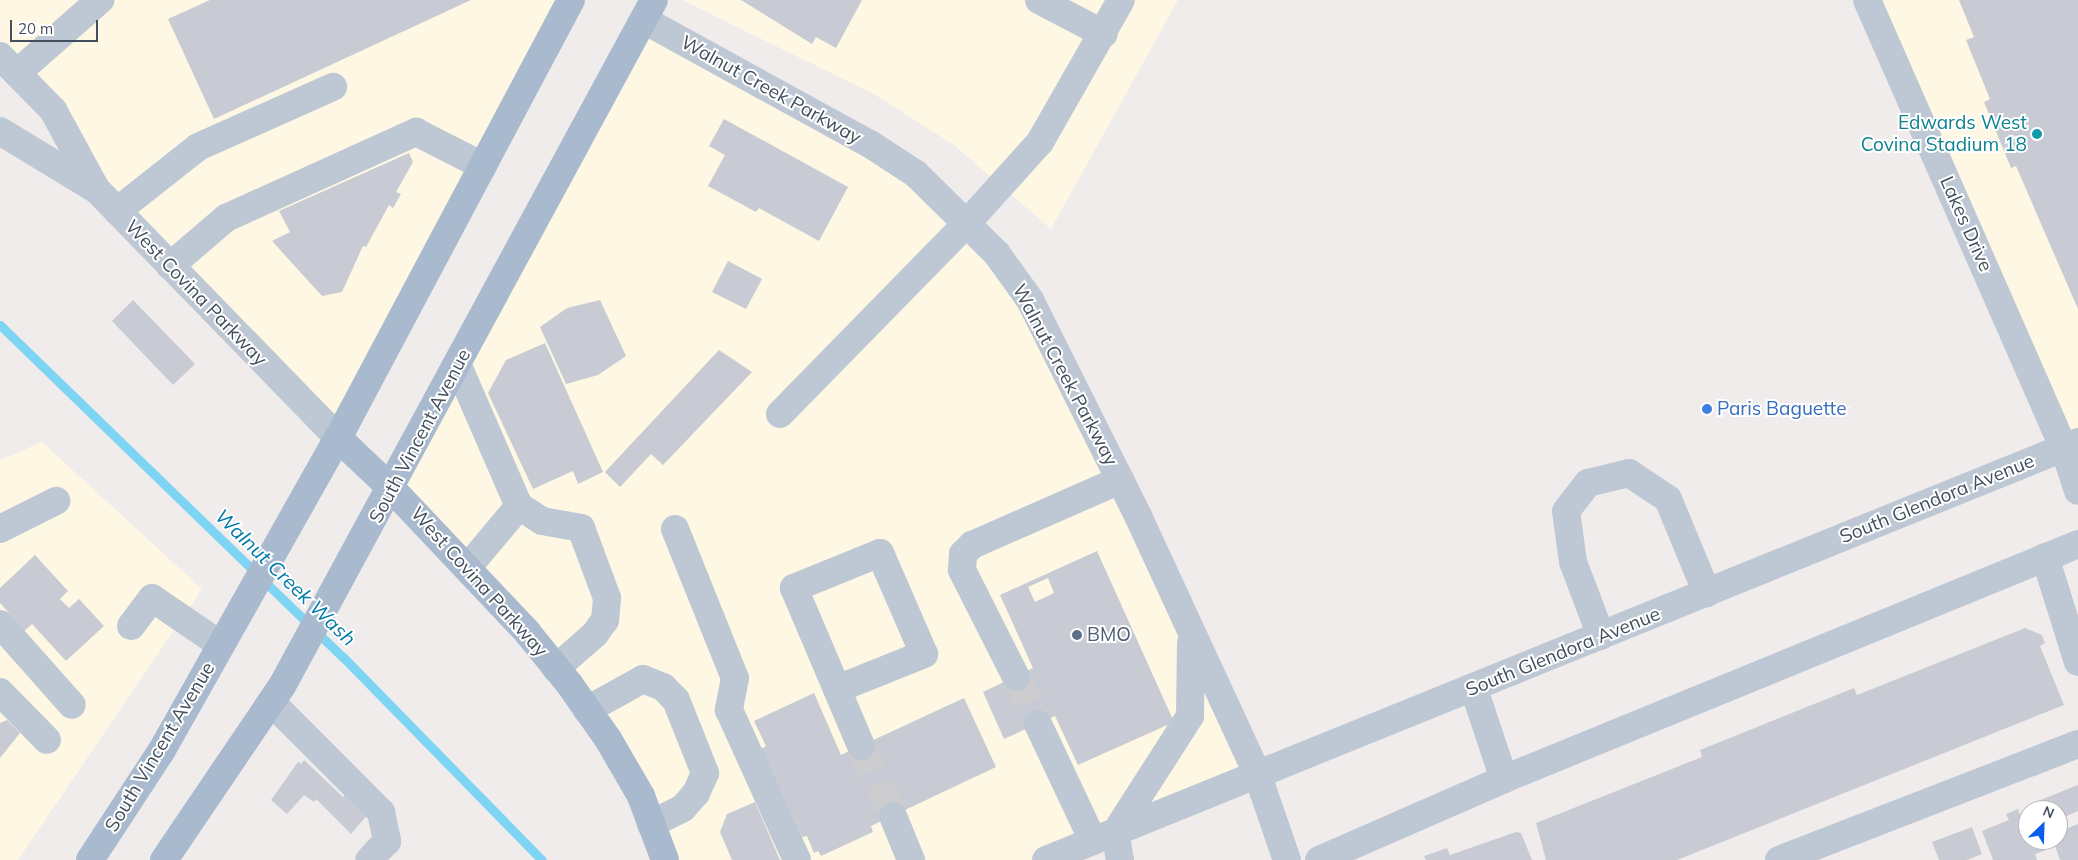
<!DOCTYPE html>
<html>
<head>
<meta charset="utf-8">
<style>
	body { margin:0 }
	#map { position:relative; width:2078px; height:860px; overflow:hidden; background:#f0ecec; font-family:Mulish,sans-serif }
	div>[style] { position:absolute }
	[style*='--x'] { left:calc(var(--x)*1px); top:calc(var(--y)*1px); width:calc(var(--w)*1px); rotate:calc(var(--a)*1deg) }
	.commercial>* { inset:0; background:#fdf7e3 }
	.stream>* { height:9px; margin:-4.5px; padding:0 4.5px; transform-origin:4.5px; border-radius:4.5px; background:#7ed4f3 }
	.building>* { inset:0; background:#c8cbd3 }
	.minor-tunnel>* { height:28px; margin-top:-14px; transform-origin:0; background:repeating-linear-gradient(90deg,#cdcdcf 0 28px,transparent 0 42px) }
	.minor>* { height:28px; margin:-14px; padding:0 14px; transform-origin:14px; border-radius:14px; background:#bec8d4 }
	.major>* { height:28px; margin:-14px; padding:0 14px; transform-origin:14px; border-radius:14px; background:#a9bacf }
	.dots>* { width:14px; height:14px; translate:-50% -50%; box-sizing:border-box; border:2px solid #fff; border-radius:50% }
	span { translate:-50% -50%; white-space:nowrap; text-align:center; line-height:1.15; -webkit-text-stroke:4px #fff; paint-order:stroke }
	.street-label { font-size:19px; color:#434f5c }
	.culture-label { font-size:19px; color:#0d838f }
	.right { translate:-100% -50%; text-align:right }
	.shop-label { font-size:19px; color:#366cbe }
	.left { translate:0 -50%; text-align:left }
	.service-label { font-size:19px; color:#4e5e75 }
	.water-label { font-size:20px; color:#017baa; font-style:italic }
	.north { position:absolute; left:2018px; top:800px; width:50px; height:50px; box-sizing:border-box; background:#fff; border:1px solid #b4b9be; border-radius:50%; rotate:24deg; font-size:14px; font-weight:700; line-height:20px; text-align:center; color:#434f5c }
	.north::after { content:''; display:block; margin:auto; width:18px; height:22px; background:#095eed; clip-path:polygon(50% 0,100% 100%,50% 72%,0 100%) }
	.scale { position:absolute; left:10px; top:20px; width:88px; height:22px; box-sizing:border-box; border:2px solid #434f5c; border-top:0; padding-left:6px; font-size:15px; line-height:18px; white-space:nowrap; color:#434f5c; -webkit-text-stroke:4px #fff; paint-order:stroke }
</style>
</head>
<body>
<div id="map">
	<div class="commercial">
		<div style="clip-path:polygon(0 0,574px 0,338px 438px,97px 190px,0 56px)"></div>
		<div style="clip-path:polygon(682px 0,1178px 0,1051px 229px,954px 145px,874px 94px)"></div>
		<div style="clip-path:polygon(1867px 0,2078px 0,2078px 442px,2064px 448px)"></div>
		<div style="clip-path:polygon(644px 20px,870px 144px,997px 254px,1258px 776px,1046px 860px,665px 860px,608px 739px,392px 489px)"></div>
		<div style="clip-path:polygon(42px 442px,202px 589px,18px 860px,0 860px,0 460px)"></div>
	</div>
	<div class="stream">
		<div style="--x:0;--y:325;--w:477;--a:44.1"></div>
		<div style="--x:343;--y:657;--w:284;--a:45.6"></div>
	</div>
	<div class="building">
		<div style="clip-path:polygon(210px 0,471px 0,214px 119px,168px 19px)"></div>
		<div style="clip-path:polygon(741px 0,862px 0,836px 48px,816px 37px,812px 44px)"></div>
		<div style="clip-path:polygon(1959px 0,2078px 0,2078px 309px,2016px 166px,2011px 168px,1984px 102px,1990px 99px,1966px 40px,1974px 37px)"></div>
		<div style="clip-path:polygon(724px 119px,848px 187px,819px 241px,759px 208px,756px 212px,708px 186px,725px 155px,709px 146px)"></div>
		<div style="clip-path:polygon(409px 153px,413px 162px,396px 192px,401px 194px,393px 208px,389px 205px,366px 247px,363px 246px,342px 292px,322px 296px,272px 241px,290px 232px,279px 211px)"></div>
		<div style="clip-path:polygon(728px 261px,762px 279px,746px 309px,712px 292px)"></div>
		<div style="clip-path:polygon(133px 300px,195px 364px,173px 385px,112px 321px)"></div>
		<div style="clip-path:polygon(600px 300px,626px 356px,598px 375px,566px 384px,540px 327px,567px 308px)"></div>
		<div style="clip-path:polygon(545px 343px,603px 472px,578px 484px,573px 471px,533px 489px,488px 393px,506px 360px)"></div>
		<div style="clip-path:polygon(719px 350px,752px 372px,663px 465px,651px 454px,620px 487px,605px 472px)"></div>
		<div style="clip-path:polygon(evenodd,1097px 551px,1174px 722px,1078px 765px,1055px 716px,1004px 739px,983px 692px,1033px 668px,1000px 595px,1097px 551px,1048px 578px,1054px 593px,1035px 602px,1028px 587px,1048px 578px)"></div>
		<div style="clip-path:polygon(35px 555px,68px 591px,60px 599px,69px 608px,79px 599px,104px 626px,66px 661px,32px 624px,20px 635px,11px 625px,16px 621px,0 603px,0 588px)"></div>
		<div style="clip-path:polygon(2025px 628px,2042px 635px,2045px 643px,2040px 646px,2064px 705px,1677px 860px,1546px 860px,1536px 823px,1702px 757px,1700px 750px,1854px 688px,1857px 695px)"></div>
		<div style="clip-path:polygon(814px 693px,841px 755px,964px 698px,996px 767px,871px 826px,873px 832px,821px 856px,818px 851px,814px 853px,807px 836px,802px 837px,761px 749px,766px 746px,754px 721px)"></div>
		<div style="clip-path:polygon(7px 720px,20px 733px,0 758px,0 723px)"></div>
		<div style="clip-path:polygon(304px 760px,343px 797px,345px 795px,368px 814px,351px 834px,316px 799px,314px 802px,304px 795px,287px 814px,271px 800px,298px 762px,301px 764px)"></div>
		<div style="clip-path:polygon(2078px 785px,2078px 811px,2058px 820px,2058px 810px,2042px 810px,2038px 801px)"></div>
		<div style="clip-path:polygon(755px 802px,780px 860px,732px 860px,720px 832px,727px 814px)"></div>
		<div style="clip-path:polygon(2018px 809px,2020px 815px,2028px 812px,2028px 840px,2042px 840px,2046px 850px,2035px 854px,2037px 860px,1993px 860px,1982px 831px,2009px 820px,2006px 814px)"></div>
		<div style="clip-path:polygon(2078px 824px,2078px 860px,2060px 860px,2053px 840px,2058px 840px,2058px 832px)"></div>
		<div style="clip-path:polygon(1972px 827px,1982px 854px,1967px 860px,1939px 860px,1932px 842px)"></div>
		<div style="clip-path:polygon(1516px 832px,1521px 833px,1532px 860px,1426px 860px,1424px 856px,1447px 848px,1450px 855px)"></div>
	</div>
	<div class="minor-tunnel">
		<div style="--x:1016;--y:677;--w:52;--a:64.9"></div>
		<div style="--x:861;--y:746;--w:77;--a:65.4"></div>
	</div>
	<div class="minor">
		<div style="--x:1039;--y:0;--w:73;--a:27.6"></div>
		<div style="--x:1867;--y:0;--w:489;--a:66.3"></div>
		<div style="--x:2064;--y:448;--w:45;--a:72"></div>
		<div style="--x:644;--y:20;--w:258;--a:28.8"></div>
		<div style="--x:870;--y:144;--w:55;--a:33.1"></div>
		<div style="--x:916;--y:174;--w:114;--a:44.6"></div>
		<div style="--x:997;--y:254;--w:57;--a:54.3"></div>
		<div style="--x:1030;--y:300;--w:244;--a:63.4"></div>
		<div style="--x:1139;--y:518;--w:284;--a:65.2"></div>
		<div style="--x:1258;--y:776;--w:89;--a:71"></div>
		<div style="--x:0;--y:56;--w:76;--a:45.5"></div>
		<div style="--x:53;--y:110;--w:90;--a:61.4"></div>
		<div style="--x:17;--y:73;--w:111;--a:-41.3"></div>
		<div style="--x:0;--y:131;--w:114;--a:31.3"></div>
		<div style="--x:97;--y:190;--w:346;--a:45.8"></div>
		<div style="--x:117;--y:211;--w:103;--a:-38.3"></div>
		<div style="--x:198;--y:147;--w:148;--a:-24"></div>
		<div style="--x:170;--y:266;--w:74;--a:-40.6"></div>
		<div style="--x:226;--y:218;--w:209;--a:-24.4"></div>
		<div style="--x:416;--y:132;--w:75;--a:26.9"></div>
		<div style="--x:458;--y:366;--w:153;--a:66.5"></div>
		<div style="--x:519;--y:506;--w:27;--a:33"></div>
		<div style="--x:542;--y:521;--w:40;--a:10"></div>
		<div style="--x:581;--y:528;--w:75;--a:69.6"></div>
		<div style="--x:607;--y:598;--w:22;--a:95"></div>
		<div style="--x:605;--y:620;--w:17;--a:126"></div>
		<div style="--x:595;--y:634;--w:52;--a:138.9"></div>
		<div style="--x:780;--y:414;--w:267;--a:-45.6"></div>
		<div style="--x:967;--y:223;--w:109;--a:-48"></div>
		<div style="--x:1040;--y:142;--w:163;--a:-60.3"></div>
		<div style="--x:0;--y:529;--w:63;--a:-26.6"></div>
		<div style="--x:675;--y:529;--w:161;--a:68.1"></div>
		<div style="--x:735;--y:678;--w:33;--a:101"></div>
		<div style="--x:729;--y:710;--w:165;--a:65.6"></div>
		<div style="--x:2045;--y:557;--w:110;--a:72.6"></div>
		<div style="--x:467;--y:568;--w:81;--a:-50"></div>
		<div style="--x:0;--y:624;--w:108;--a:48.4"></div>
		<div style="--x:131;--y:626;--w:35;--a:-53"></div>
		<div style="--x:152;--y:598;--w:83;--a:34.3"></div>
		<div style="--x:1601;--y:636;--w:79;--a:-110.7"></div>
		<div style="--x:1573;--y:562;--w:51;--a:-97.8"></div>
		<div style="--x:1566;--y:511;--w:36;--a:-52"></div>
		<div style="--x:1588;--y:483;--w:42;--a:-13.7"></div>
		<div style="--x:1629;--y:473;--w:47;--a:33.7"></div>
		<div style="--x:1668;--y:499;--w:102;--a:67.5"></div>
		<div style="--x:1016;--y:677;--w:120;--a:-116.8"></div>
		<div style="--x:962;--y:570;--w:16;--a:-86"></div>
		<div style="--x:963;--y:554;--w:13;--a:-45"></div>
		<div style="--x:972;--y:545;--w:162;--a:-23.7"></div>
		<div style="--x:837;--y:689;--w:94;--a:-21.9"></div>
		<div style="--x:924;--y:654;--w:110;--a:-113.5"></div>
		<div style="--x:880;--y:553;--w:93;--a:157.9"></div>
		<div style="--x:794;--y:588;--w:172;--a:67"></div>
		<div style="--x:1474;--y:689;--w:95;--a:71.6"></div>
		<div style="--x:1504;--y:779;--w:620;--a:-22.26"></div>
		<div style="--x:0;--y:692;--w:67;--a:45.6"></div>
		<div style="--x:271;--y:702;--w:156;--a:45"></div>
		<div style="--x:381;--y:812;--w:30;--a:78"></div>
		<div style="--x:387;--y:841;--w:26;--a:133"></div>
		<div style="--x:587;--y:710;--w:64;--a:-29"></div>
		<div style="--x:643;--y:679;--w:22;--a:22"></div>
		<div style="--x:663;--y:687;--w:18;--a:45"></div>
		<div style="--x:676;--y:700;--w:79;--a:68.3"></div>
		<div style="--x:705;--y:773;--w:22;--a:114"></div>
		<div style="--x:696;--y:793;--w:20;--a:131"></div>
		<div style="--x:683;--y:808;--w:36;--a:153"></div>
		<div style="--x:1038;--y:724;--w:129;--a:64.8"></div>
		<div style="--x:893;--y:816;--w:48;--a:67.8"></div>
		<div style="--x:1046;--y:860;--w:1113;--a:-22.05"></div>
		<div style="--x:1120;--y:860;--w:27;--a:-100"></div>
		<div style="--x:1115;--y:833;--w:139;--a:-57.3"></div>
		<div style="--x:1190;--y:716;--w:73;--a:-89.2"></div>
		<div style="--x:1319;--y:860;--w:202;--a:-23.6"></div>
		<div style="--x:1779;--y:860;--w:321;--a:-21.2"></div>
	</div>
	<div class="major">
		<div style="--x:338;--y:438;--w:74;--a:43.4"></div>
		<div style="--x:392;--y:489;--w:197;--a:46.6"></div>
		<div style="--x:527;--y:632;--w:68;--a:50.9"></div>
		<div style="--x:570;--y:685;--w:66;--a:54.9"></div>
		<div style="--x:608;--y:739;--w:66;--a:59.9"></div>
		<div style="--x:641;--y:796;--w:68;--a:69.4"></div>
		<div style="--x:90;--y:860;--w:131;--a:-56.8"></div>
		<div style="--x:162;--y:750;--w:358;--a:-60.6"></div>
		<div style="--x:338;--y:438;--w:496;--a:-62"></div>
		<div style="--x:164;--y:860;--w:210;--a:-55.9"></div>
		<div style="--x:282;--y:686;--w:780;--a:-61.53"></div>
	</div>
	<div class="dots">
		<div style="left:2037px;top:134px;background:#0f9aa8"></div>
		<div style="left:1707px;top:409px;background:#3f7fe0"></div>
		<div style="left:1077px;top:635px;background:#5c6f8a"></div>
	</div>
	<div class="street-label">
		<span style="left:771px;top:90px;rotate:29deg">Walnut Creek Parkway</span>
		<span style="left:1966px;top:224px;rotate:66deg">Lakes Drive</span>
		<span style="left:196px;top:293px;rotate:46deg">West Covina Parkway</span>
		<span style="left:1065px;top:375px;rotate:62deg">Walnut Creek Parkway</span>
		<span style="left:420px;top:436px;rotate:-62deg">South Vincent Avenue</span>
		<span style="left:1937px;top:499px;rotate:-22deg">South Glendora Avenue</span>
		<span style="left:479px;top:582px;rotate:48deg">West Covina Parkway</span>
		<span style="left:1563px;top:652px;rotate:-22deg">South Glendora Avenue</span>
		<span style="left:160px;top:747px;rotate:-59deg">South Vincent Avenue</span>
	</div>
	<div class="culture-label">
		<span class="right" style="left:2027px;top:134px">Edwards West<br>Covina Stadium 18</span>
	</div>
	<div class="shop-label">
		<span class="left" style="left:1717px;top:409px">Paris Baguette</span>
	</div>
	<div class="service-label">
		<span class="left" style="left:1087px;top:635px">BMO</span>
	</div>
	<div class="water-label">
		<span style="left:286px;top:577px;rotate:44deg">Walnut Creek Wash</span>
	</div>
	<div class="north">N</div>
	<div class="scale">20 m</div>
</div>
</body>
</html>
